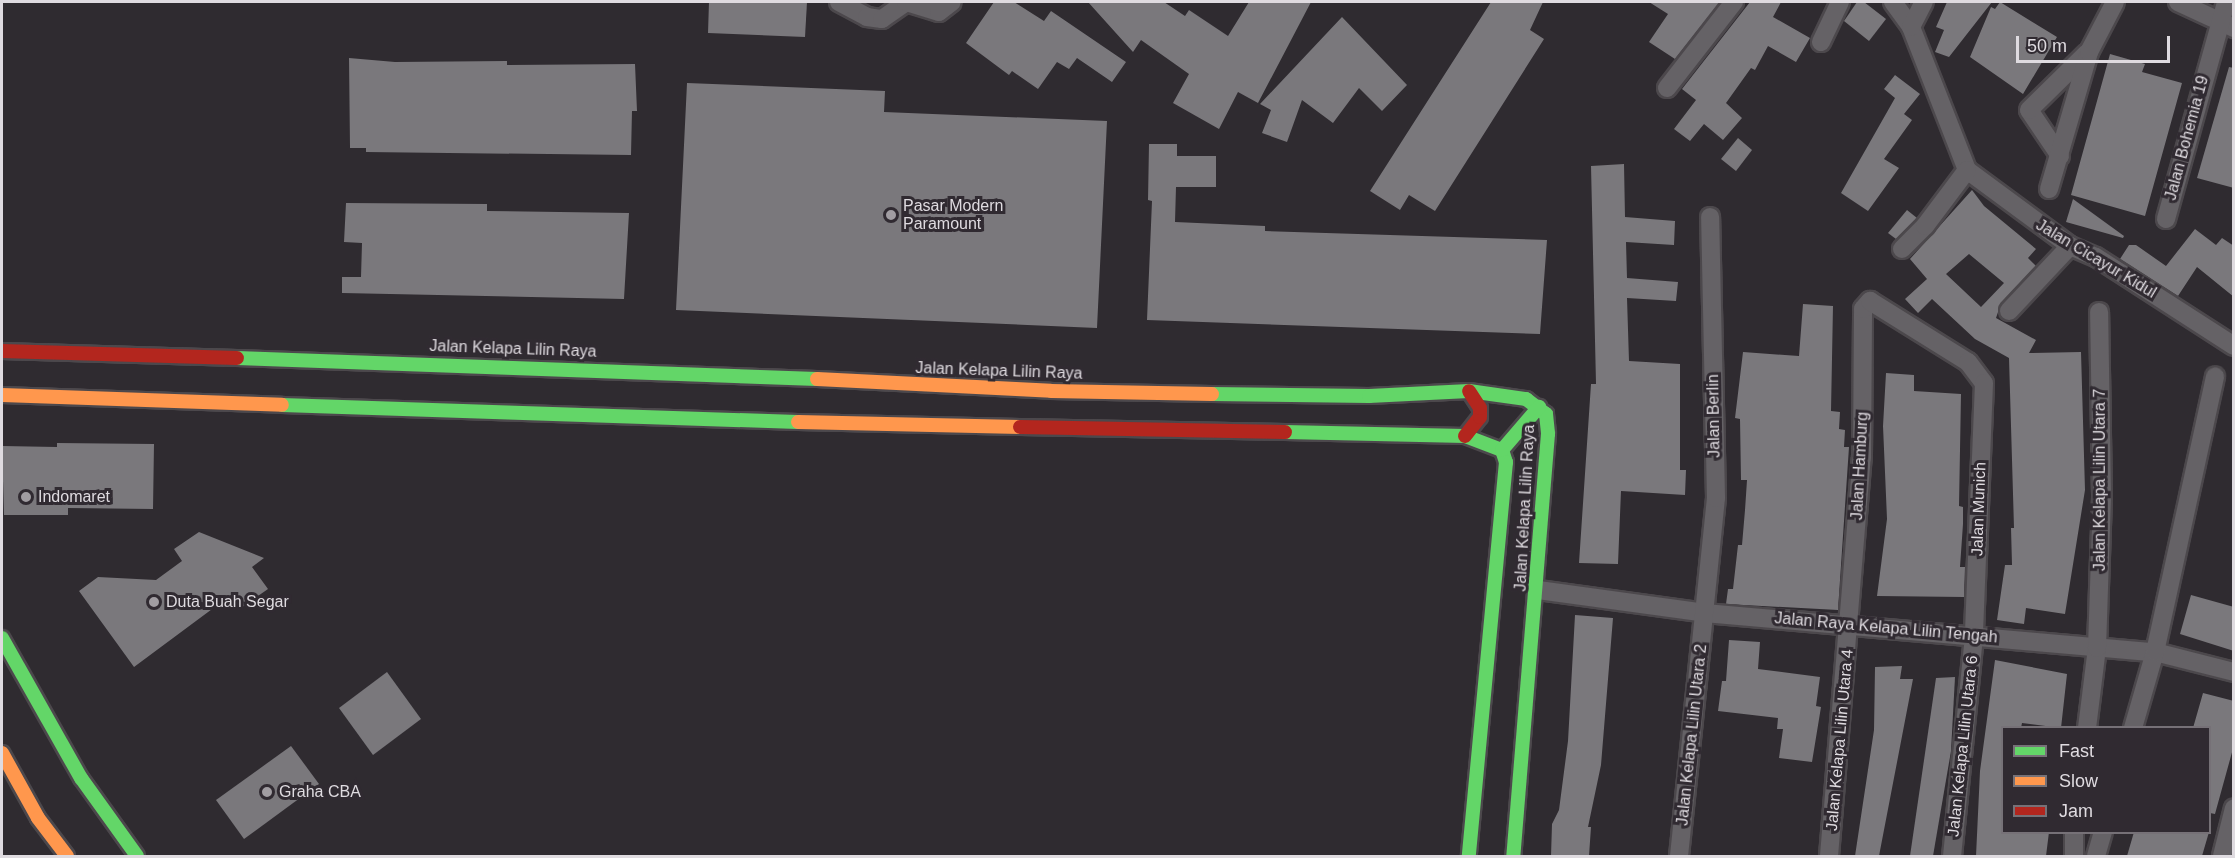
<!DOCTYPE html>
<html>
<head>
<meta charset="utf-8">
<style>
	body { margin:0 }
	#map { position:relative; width:2235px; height:858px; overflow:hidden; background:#2f2b30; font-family:Arial,sans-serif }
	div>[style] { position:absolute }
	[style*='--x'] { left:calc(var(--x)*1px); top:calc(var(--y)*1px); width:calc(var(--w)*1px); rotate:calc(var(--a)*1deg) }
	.building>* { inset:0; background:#7a787c }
	.roads { filter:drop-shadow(2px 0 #4c484c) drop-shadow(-2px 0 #4c484c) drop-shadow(0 2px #4c484c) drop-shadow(0 -2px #4c484c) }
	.street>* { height:18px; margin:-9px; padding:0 9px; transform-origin:9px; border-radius:9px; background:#656266 }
	.fast>* { height:14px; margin:-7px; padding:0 7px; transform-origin:7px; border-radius:7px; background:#63d668 }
	.slow>* { height:14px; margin:-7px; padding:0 7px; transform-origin:7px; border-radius:7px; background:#ff974d }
	.jam>* { height:14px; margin:-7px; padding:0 7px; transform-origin:7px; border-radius:7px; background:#b3261e }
	.dots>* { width:16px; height:16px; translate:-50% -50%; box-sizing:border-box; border:3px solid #302a31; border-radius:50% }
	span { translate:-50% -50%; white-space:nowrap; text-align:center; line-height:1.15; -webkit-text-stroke:6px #302a31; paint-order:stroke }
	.street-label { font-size:16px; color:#dfdbe0 }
	.poi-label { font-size:16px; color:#dfdbe0 }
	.left { translate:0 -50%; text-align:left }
	.frame { position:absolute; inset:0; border:3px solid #dfdbe0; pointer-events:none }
	.legend { position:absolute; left:2001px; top:726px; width:210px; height:108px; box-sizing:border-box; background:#302a31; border:2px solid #767177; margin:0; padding:8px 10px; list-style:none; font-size:18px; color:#dfdbe0 }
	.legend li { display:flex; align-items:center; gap:12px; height:30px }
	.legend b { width:30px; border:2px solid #767177 }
	.scale { position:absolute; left:2016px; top:36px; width:154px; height:27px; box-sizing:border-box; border:3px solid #dfdbe0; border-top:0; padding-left:8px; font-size:18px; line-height:21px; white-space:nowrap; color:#dfdbe0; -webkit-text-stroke:4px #302a31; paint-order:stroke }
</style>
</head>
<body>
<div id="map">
	<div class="building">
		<div style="clip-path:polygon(709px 2px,807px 2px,805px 37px,708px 33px)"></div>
		<div style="clip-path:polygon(994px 2px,1014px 2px,1044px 21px,1051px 11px,1126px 62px,1112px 82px,1077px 58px,1069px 69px,1057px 62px,1038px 89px,1012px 71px,1009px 75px,966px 43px)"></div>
		<div style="clip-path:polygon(1088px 2px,1164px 2px,1185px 16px,1189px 10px,1228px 36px,1249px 2px,1311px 2px,1258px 103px,1238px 92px,1219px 129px,1173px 103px,1189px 74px,1141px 40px,1133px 52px)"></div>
		<div style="clip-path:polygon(1491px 2px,1543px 2px,1530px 30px,1544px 39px,1435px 211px,1409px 195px,1400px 210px,1370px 191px)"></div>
		<div style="clip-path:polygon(1649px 2px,1720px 2px,1675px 59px,1649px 42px,1668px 14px)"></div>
		<div style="clip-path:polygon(1750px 2px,1781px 2px,1773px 17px,1810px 38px,1796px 62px,1768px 46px,1755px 70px,1751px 68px,1726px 103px,1742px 118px,1723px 140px,1704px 124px,1690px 141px,1674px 129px,1696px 100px,1682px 89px)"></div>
		<div style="clip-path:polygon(1857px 2px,1864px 2px,1886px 19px,1869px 41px,1844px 21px)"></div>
		<div style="clip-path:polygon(1947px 2px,1992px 2px,1949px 57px,1935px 52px,1944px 30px,1936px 27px)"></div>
		<div style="clip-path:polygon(2000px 2px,2057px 37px,2023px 94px,1970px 57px,1991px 7px,1995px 9px)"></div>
		<div style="clip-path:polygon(1342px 17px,1407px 85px,1382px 111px,1359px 88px,1333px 123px,1302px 100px,1287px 142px,1262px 133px,1271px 110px,1260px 104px)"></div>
		<div style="clip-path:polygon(2110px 54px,2145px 64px,2142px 72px,2182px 83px,2145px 216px,2071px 195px)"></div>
		<div style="clip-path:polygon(349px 58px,395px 62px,507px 61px,507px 65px,635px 64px,637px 111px,632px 111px,631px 155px,366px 152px,366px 148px,350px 148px)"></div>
		<div style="clip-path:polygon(2229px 67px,2234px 68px,2234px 188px,2197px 178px)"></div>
		<div style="clip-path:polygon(1895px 75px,1920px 94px,1904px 114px,1912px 120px,1884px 159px,1899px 168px,1868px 211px,1841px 193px,1895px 98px,1884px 89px)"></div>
		<div style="clip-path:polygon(687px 83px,885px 91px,884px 112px,1107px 121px,1097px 328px,676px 310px)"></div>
		<div style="clip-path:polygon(1738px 138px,1752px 150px,1736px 171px,1721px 159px)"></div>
		<div style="clip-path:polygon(1149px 144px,1177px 144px,1177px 156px,1216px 156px,1216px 187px,1176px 187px,1175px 222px,1265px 226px,1265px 231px,1547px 240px,1540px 334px,1147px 320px,1152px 201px,1148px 200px)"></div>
		<div style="clip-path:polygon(1624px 164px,1625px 217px,1675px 221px,1674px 245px,1626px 242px,1627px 278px,1678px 282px,1676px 301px,1627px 298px,1629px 361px,1680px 364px,1680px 470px,1686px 470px,1685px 495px,1621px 491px,1618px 564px,1579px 563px,1591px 384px,1596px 384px,1591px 166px)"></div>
		<div style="clip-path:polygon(evenodd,1972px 190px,1984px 206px,2036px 249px,2028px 258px,2036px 266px,2001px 303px,1996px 318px,2036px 340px,2029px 353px,2081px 352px,2085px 490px,2065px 614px,2026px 608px,2024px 624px,1997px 620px,2005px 565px,2012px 565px,2011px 528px,2014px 528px,2009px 358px,1975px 339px,1932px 299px,1918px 313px,1905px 299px,1927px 279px,1910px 259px,1972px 190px,1969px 254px,2004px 283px,1981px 307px,1946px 274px,1969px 254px)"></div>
		<div style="clip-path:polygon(2073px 199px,2124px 236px,2123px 238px,2066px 222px)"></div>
		<div style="clip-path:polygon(346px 203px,487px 204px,487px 211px,629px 213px,624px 299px,342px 293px,342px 277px,361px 277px,362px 243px,344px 242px)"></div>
		<div style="clip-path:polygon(1907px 210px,1917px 218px,1896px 239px,1888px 233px)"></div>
		<div style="clip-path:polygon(2195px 229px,2216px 245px,2222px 238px,2234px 246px,2234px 297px,2197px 267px,2178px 296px,2120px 259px,2129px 245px,2136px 245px,2166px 266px)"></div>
		<div style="clip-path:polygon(1803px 304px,1833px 306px,1831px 411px,1840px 412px,1839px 429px,1845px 430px,1844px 447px,1849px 447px,1838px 610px,1726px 604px,1728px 589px,1733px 589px,1738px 545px,1742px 545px,1745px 510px,1747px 480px,1741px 480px,1740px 419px,1735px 418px,1743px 352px,1799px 356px)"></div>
		<div style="clip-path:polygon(1886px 373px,1914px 375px,1914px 391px,1961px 394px,1959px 506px,1963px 507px,1963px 524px,1960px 567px,1965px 567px,1964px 597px,1877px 596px,1887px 519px,1883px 426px)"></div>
		<div style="clip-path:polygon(57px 443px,154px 444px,153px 509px,68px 508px,68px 515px,4px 515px,2px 446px,57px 447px)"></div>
		<div style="clip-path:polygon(199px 532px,264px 558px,252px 567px,268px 589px,241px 608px,231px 595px,134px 667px,79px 591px,98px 577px,156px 580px,182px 561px,174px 549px)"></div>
		<div style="clip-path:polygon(2191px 595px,2234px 607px,2234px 651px,2180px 634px)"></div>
		<div style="clip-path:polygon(1575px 615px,1613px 618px,1601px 765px,1588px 827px,1591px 827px,1589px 856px,1551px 856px,1552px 824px,1559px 810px,1568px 741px)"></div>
		<div style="clip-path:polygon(1729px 640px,1760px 642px,1758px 669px,1820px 677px,1816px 706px,1821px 707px,1812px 762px,1779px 758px,1783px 729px,1777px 729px,1778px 718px,1718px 711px,1722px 681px,1726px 681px)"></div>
		<div style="clip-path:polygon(1995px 660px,2067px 674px,2061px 728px,2022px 723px,2021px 728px,2002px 728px,2002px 832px,2049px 832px,2046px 856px,1976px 856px,1980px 771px)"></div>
		<div style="clip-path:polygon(1902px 666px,1900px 679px,1913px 679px,1879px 856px,1855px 856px,1874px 730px,1875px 667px)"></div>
		<div style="clip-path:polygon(387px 672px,421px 719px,373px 755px,339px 708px)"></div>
		<div style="clip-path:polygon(1955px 677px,1951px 751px,1933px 856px,1910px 856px,1936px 678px)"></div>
		<div style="clip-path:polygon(2203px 693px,2234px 701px,2234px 745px,2215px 814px,2210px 813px,2210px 728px,2193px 728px)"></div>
		<div style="clip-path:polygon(291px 746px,319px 784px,244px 839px,216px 800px)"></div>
		<div style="clip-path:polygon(2134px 832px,2209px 832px,2202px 856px,2127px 856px)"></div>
	</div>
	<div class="roads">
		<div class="street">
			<div style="--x:839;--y:2;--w:32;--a:28"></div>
			<div style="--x:867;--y:17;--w:15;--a:8"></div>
			<div style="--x:882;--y:19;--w:29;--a:-35"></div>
			<div style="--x:906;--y:2;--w:34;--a:17"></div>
			<div style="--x:939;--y:12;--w:16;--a:-38"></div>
			<div style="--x:1893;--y:2;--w:31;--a:54"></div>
			<div style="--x:1911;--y:27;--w:154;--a:68.6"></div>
			<div style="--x:1967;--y:170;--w:128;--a:36.4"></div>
			<div style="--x:2070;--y:246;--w:28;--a:23"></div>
			<div style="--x:2096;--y:257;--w:164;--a:32.8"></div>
			<div style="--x:2178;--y:2;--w:62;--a:24.9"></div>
			<div style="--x:1911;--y:27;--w:28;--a:-63"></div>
			<div style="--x:1821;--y:42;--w:44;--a:-64.6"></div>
			<div style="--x:1667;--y:88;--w:109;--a:-52.1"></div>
			<div style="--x:2060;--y:156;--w:55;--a:-124"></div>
			<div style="--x:2029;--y:110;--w:81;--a:-44.5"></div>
			<div style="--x:2049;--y:189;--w:143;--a:-73.7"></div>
			<div style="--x:2089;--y:52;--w:56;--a:-62.5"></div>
			<div style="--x:2166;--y:219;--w:225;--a:-74.5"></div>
			<div style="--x:1902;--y:249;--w:33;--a:-45"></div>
			<div style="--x:1925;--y:226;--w:70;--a:-53.1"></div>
			<div style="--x:2009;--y:311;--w:89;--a:-46.8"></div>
			<div style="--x:1538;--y:590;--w:169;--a:7.8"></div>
			<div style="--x:1705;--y:613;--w:452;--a:5"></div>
			<div style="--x:2155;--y:652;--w:81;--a:14.2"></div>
			<div style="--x:2087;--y:728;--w:81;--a:-82.9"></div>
			<div style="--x:2097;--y:648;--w:152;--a:-88.1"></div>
			<div style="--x:2102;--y:496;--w:184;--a:-90.9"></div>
			<div style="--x:2133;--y:728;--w:79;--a:-73.9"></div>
			<div style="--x:2155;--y:652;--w:282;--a:-77.7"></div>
			<div style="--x:1679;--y:856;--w:360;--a:-84.1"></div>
			<div style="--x:1716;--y:498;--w:281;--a:-91.2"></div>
			<div style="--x:1829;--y:856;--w:399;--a:-85.3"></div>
			<div style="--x:1862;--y:458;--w:149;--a:-89.6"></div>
			<div style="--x:1863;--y:309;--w:11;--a:-49"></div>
			<div style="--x:1870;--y:301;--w:115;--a:31.9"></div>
			<div style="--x:1968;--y:362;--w:26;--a:53"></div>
			<div style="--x:1984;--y:383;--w:253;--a:92.3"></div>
			<div style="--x:1974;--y:636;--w:221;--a:95.7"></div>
			<div style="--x:2074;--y:856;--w:24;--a:-90"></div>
			<div style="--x:2096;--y:856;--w:25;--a:-74"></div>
			<div style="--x:2222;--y:856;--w:49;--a:-76"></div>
		</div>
		<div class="fast">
			<div style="--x:237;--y:358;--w:580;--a:2.07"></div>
			<div style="--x:1212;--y:394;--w:157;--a:0.7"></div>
			<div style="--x:1369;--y:396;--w:100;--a:-2.9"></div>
			<div style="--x:1469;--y:391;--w:58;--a:8"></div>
			<div style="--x:1526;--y:399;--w:25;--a:37"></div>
			<div style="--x:1546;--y:414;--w:20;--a:84"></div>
			<div style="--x:1548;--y:434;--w:423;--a:94.7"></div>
			<div style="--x:282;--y:405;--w:516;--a:1.89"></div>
			<div style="--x:1285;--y:432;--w:180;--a:1.3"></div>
			<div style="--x:1465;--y:436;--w:40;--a:21"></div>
			<div style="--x:1502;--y:450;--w:13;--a:72"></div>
			<div style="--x:1506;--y:462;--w:396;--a:95.4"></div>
			<div style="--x:1502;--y:450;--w:57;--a:-49.3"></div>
			<div style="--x:2;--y:638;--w:161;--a:60.6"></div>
			<div style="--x:81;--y:778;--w:96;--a:54.3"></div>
		</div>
		<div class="slow">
			<div style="--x:817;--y:379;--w:234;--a:2.9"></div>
			<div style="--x:1051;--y:391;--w:161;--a:1.1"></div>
			<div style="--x:2;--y:395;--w:280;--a:2"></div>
			<div style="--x:798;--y:422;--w:222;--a:1.3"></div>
			<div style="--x:2;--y:753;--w:74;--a:61"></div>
			<div style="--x:38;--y:818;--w:48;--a:52.7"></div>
		</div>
		<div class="jam">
			<div style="--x:2;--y:351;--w:235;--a:1.7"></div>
			<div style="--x:1020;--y:427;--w:265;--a:1.1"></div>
			<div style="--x:1465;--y:436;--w:24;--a:-52"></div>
			<div style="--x:1480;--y:417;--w:9;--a:-90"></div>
			<div style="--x:1480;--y:408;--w:20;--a:-123"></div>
		</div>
	</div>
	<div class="dots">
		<div style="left:891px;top:215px;background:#a19da2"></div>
		<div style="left:26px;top:497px;background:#a19da2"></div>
		<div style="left:154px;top:602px;background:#a19da2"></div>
		<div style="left:267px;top:792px;background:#a19da2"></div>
	</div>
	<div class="street-label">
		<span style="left:2187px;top:138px;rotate:-75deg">Jalan Bohemia 19</span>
		<span style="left:2096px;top:259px;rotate:31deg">Jalan Cicayur Kidul</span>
		<span style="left:513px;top:349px;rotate:2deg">Jalan Kelapa Lilin Raya</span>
		<span style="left:999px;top:371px;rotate:2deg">Jalan Kelapa Lilin Raya</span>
		<span style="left:1714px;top:416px;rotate:-91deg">Jalan Berlin</span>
		<span style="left:1860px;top:466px;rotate:-87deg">Jalan Hamburg</span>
		<span style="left:2100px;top:480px;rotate:-90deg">Jalan Kelapa Lilin Utara 7</span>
		<span style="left:1525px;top:508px;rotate:-87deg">Jalan Kelapa Lilin Raya</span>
		<span style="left:1979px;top:509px;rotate:-88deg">Jalan Munich</span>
		<span style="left:1886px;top:628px;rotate:5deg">Jalan Raya Kelapa Lilin Tengah</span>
		<span style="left:1692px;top:735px;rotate:-84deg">Jalan Kelapa Lilin Utara 2</span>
		<span style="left:1840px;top:740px;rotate:-85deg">Jalan Kelapa Lilin Utara 4</span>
		<span style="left:1963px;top:746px;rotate:-84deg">Jalan Kelapa Lilin Utara 6</span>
	</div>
	<div class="poi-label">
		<span class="left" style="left:903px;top:215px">Pasar Modern<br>Paramount</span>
		<span class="left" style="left:38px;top:497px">Indomaret</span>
		<span class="left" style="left:166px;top:602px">Duta Buah Segar</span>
		<span class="left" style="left:279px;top:792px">Graha CBA</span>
	</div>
	<div class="frame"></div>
	<ul class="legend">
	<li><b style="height:8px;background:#63d668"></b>Fast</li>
	<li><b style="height:8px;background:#ff974d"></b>Slow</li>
	<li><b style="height:8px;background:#b3261e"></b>Jam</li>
	</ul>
	<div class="scale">50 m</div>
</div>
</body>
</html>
